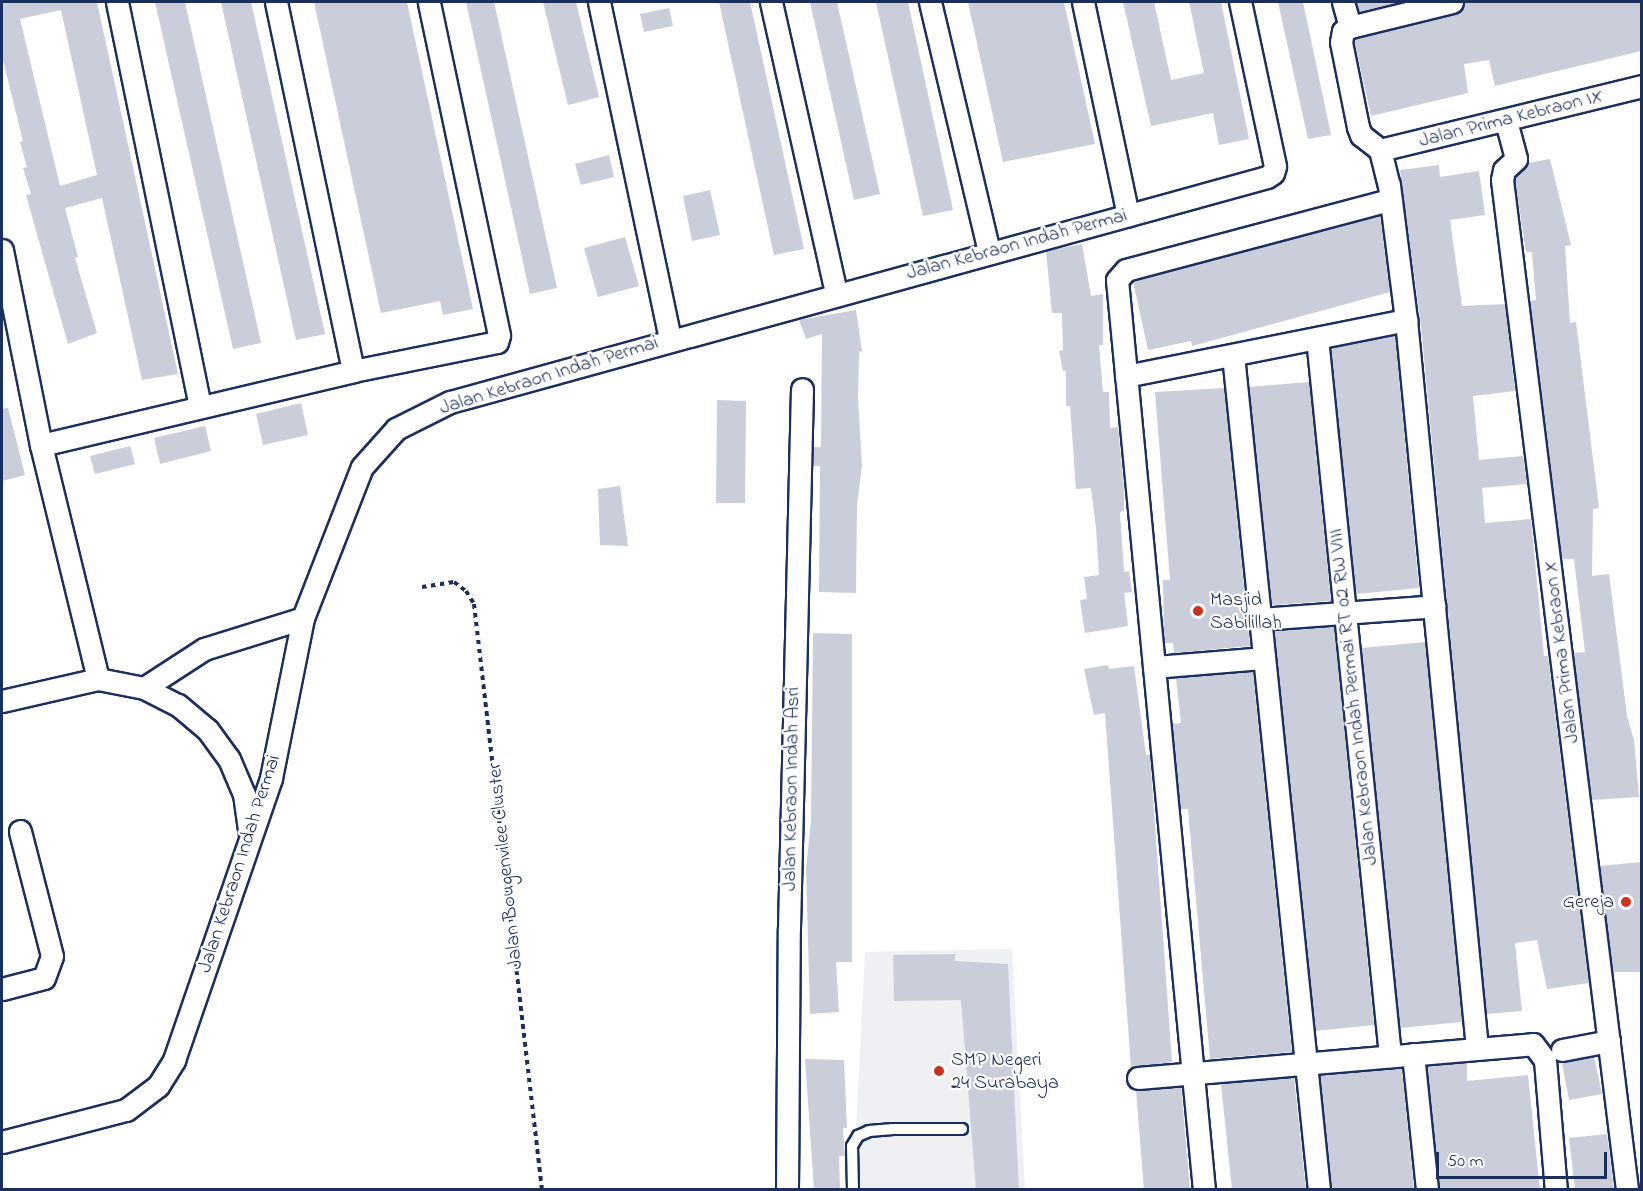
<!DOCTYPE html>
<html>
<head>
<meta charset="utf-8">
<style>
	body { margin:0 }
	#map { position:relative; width:1643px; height:1191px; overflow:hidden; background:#fff; font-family:"Indie Flower",sans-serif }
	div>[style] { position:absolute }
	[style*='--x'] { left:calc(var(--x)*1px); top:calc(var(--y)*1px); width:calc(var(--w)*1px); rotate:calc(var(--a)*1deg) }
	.built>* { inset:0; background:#eff0f4 }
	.building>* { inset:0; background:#caceda }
	.path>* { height:4px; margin-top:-2px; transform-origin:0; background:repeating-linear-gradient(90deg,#1b2f5e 0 4.5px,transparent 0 9px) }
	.roads { filter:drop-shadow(2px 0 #1b2f5e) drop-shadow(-2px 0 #1b2f5e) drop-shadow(0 2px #1b2f5e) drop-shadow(0 -2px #1b2f5e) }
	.lane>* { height:10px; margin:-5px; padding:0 5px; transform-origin:5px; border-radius:5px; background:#fff }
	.street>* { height:21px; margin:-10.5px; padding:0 10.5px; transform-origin:10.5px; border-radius:10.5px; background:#fff }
	.dots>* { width:16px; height:16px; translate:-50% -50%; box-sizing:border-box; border:3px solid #fff; border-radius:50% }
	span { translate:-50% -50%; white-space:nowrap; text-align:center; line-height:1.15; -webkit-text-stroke:4.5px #fff; paint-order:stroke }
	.street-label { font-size:20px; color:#1b2f5e }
	.poi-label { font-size:20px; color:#1b2f5e }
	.left { translate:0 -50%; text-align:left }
	.right { translate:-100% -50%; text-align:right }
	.frame { position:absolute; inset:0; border:3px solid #1b2f5e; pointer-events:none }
	.scale { position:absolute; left:1436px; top:1152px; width:171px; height:27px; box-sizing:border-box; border:3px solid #1b2f5e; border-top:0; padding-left:8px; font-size:18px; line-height:21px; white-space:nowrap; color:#1b2f5e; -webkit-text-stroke:4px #fff; paint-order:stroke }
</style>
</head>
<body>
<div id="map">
	<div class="built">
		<div style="clip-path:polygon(1012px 949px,1025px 1189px,853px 1190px,865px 952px)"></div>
	</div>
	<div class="building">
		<div style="clip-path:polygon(evenodd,2px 2px,97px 2px,178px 374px,142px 380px,102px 198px,65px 208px,78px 257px,75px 258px,97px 333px,68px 344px,26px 195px,31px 194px,23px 168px,27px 167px,20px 142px,23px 141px,2px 56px,2px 2px,61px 10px,97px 175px,60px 186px,20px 19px,61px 10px)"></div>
		<div style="clip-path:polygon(155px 2px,185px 2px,261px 343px,233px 349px)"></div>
		<div style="clip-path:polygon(221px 2px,251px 2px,325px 334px,296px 340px)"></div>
		<div style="clip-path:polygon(314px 2px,407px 2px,473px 309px,443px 315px,440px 301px,381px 313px)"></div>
		<div style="clip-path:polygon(466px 2px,494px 2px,557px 288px,530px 294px)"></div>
		<div style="clip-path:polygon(543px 2px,576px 2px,599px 97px,568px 105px)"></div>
		<div style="clip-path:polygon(719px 2px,750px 2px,804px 249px,774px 255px)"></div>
		<div style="clip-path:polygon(810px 2px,837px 2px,880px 194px,854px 200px)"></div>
		<div style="clip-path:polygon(876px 2px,908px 2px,953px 210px,923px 216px)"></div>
		<div style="clip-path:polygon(968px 2px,1064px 2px,1095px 144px,1003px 162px)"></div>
		<div style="clip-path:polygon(1123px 2px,1154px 2px,1171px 80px,1204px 73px,1189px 2px,1221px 2px,1249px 139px,1219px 145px,1213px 113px,1151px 126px)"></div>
		<div style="clip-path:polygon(1278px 2px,1303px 2px,1331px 135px,1308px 139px)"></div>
		<div style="clip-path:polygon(1356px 2px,1400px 2px,1359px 12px)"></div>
		<div style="clip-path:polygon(1472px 2px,1641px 2px,1641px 51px,1495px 86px,1489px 60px,1464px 64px,1468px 93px,1371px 116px,1354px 39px,1455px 14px,1464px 3px)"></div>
		<div style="clip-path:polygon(669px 8px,673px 26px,644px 32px,640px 14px)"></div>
		<div style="clip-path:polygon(609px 155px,614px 177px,581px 185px,575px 164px)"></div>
		<div style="clip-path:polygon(1550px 159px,1571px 245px,1565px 246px,1570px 323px,1576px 322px,1599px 508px,1593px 509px,1592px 576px,1609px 574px,1627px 716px,1634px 740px,1639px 797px,1592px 800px,1573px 653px,1585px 652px,1574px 559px,1562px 559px,1530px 301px,1536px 300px,1532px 252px,1526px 252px,1515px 180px,1528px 163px)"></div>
		<div style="clip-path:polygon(1439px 165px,1440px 177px,1479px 171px,1485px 215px,1450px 220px,1462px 306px,1505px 304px,1515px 391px,1473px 396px,1479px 460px,1523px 456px,1527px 484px,1482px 488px,1485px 523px,1531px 519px,1544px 656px,1548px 656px,1589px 983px,1547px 989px,1537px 940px,1515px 943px,1522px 1011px,1486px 1014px,1421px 326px,1400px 170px)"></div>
		<div style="clip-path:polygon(710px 190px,720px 235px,692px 241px,683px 196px)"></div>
		<div style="clip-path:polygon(1380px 216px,1390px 292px,1192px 346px,1191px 341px,1148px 350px,1133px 281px)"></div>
		<div style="clip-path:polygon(625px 237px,639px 286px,598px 297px,584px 248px)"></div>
		<div style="clip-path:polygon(1082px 244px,1091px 296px,1103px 294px,1103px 345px,1099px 345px,1103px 392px,1109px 392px,1110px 428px,1118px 427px,1124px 491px,1124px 511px,1120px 512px,1124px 572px,1129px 571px,1132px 592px,1124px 593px,1128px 626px,1085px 633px,1080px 600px,1087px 599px,1084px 577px,1099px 575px,1096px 528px,1091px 488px,1076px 489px,1070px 406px,1066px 406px,1066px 371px,1063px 371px,1059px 351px,1063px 350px,1062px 313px,1052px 313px,1046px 251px)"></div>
		<div style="clip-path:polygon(856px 310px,862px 351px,859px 352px,858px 398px,862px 466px,857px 505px,856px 593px,819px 592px,820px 466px,813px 466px,813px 447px,821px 447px,822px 334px,806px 339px,799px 320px)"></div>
		<div style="clip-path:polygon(1395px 335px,1419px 588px,1356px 594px,1331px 348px)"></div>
		<div style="clip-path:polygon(1309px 382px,1331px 601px,1272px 605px,1249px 387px)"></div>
		<div style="clip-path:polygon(1224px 388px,1250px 646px,1174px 653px,1173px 643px,1164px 643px,1164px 638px,1163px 580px,1170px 580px,1155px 392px)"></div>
		<div style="clip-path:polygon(717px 400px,746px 401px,745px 503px,716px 503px)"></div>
		<div style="clip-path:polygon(301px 403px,308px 435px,263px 445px,256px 414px)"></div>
		<div style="clip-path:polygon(8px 408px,25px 475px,2px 481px,2px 409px)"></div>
		<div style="clip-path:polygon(205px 426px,211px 451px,160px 464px,154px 438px)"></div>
		<div style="clip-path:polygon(130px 446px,135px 464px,95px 474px,90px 456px)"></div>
		<div style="clip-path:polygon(620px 486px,628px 546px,600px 545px,598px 489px)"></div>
		<div style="clip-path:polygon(1334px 626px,1374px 1025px,1315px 1031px,1274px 631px)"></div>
		<div style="clip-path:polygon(813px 633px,852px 634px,852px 962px,836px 962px,839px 1012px,810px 1014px,806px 869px,811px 821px)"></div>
		<div style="clip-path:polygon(1425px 642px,1462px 1022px,1400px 1028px,1361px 648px)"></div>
		<div style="clip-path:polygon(1108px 665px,1109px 669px,1134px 666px,1146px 755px,1150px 755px,1172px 1062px,1131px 1068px,1105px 713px,1094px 715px,1084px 669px)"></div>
		<div style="clip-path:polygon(1253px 672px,1292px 1052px,1210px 1059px,1188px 809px,1180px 809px,1172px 724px,1181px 723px,1176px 678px)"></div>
		<div style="clip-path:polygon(1641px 862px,1641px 972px,1613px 972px,1600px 866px)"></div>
		<div style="clip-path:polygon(955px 954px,955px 961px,1008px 964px,1019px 1190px,976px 1190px,961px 1000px,894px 1001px,893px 955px)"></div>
		<div style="clip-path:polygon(1594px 1057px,1602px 1094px,1569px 1100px,1562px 1063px)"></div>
		<div style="clip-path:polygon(805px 1059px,844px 1060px,847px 1128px,843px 1128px,845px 1156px,839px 1156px,840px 1190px,814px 1190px)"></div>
		<div style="clip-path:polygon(1467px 1062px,1467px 1081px,1528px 1075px,1540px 1190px,1440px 1190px,1427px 1066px)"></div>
		<div style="clip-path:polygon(1402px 1068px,1414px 1190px,1332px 1190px,1320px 1076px)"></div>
		<div style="clip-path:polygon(1294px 1077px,1306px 1190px,1232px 1190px,1221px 1084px)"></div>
		<div style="clip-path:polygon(1181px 1087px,1190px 1190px,1144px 1190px,1136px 1090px)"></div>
		<div style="clip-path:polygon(1607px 1134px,1614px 1190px,1575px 1190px,1569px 1138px)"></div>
	</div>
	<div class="path">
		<div style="--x:422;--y:587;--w:32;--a:-9"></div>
		<div style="--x:454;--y:582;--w:15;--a:37"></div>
		<div style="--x:466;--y:591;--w:15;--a:58"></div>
		<div style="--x:474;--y:604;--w:590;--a:83.38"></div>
	</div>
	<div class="roads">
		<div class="lane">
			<div style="--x:853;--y:1190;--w:44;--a:-91.3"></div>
			<div style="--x:852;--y:1146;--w:12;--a:-59"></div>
			<div style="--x:858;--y:1136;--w:12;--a:-24"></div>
			<div style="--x:869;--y:1131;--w:24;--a:-5"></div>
			<div style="--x:893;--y:1129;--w:69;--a:0"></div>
		</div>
		<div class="street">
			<div style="--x:117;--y:2;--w:412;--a:78.4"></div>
			<div style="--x:276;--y:2;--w:377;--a:78.2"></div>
			<div style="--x:599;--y:2;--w:345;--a:78.1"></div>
			<div style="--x:771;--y:2;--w:298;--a:77.4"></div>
			<div style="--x:930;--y:2;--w:257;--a:76.7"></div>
			<div style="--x:1083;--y:2;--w:218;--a:78.1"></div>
			<div style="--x:1343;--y:2;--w:26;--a:74"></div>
			<div style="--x:1452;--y:2;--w:105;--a:166.2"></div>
			<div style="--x:1350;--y:27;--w:8;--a:150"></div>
			<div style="--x:1343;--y:31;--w:11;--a:100"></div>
			<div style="--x:1341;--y:42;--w:87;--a:78.7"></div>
			<div style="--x:1358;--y:127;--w:9;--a:69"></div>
			<div style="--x:1361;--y:135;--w:24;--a:38"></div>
			<div style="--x:1380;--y:150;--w:36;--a:76"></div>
			<div style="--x:1389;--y:185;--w:136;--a:82.8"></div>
			<div style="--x:1406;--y:320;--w:731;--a:84.43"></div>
			<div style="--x:1506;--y:121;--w:39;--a:75"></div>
			<div style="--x:1516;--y:159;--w:16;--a:137"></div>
			<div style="--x:1504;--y:170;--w:10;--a:101"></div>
			<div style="--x:1502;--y:180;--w:1018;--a:82.94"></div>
			<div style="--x:1380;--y:150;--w:270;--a:-13.7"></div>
			<div style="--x:2;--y:250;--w:199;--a:78.7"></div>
			<div style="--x:41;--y:445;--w:241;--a:76.3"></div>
			<div style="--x:1317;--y:338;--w:722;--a:84.19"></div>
			<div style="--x:1233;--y:355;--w:839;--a:84.12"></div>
			<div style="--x:1126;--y:376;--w:286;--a:-11.3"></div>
			<div style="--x:41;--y:445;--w:321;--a:-13.3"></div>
			<div style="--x:353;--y:371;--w:147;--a:-11.4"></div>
			<div style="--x:497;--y:342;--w:7;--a:-74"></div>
			<div style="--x:499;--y:335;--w:340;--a:-101.9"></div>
			<div style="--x:1260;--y:619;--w:175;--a:-4.2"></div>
			<div style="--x:1154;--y:667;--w:110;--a:-4.7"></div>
			<div style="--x:144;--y:688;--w:72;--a:-33"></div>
			<div style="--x:204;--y:649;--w:104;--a:-17.4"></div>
			<div style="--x:2;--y:701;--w:98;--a:-12.9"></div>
			<div style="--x:98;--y:679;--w:47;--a:11.1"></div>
			<div style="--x:144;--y:688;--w:38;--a:27"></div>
			<div style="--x:178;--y:705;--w:38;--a:40"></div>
			<div style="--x:207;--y:729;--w:37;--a:54"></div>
			<div style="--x:229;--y:759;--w:38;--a:67"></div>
			<div style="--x:244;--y:794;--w:37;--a:82"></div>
			<div style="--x:2;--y:989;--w:43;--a:-14.7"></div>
			<div style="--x:44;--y:978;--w:23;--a:-70"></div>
			<div style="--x:52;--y:956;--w:129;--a:-104.4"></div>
			<div style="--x:1562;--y:1050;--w:48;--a:-10.8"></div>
			<div style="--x:1413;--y:1054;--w:137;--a:84.1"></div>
			<div style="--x:1138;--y:1078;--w:396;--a:-4.9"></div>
			<div style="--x:1533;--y:1044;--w:20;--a:53"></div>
			<div style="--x:1545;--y:1060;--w:130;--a:85.2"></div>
			<div style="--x:2;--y:1142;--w:128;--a:-14.5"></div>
			<div style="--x:126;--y:1110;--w:40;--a:-37"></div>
			<div style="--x:158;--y:1086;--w:31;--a:-58"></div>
			<div style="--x:174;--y:1060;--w:298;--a:-71"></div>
			<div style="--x:271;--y:778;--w:163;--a:-78.7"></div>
			<div style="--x:303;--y:618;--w:162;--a:-68.7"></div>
			<div style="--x:362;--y:467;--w:51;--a:-48.2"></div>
			<div style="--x:396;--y:429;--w:60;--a:-26.6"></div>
			<div style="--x:450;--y:402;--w:847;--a:-15.4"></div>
			<div style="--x:1267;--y:177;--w:7;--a:-34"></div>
			<div style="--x:1273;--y:173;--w:7;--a:-74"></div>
			<div style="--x:1275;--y:166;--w:168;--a:-102"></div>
			<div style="--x:787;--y:1190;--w:262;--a:-89.6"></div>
			<div style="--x:789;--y:928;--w:539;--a:-88.62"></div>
			<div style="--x:1204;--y:1190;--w:914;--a:-95.46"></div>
			<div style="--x:1117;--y:280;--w:13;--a:-48"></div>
			<div style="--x:1126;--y:270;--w:273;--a:-14.9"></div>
		</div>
	</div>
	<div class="dots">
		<div style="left:1198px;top:611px;background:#c8321e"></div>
		<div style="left:1626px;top:902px;background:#c8321e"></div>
		<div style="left:939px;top:1071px;background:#c8321e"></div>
	</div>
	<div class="street-label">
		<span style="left:1511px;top:119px;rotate:-14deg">Jalan Prima Kebraon IX</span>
		<span style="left:1017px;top:245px;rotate:-15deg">Jalan Kebraon Indah Permai</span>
		<span style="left:549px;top:376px;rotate:-17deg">Jalan Kebraon Indah Permai</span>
		<span style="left:1562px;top:652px;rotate:-97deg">Jalan Prima Kebraon X</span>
		<span style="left:1354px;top:697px;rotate:-96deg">Jalan Kebraon Indah Permai RT 02 RW VIII</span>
		<span style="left:792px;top:789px;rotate:-89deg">Jalan Kebraon Indah Asri</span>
		<span style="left:240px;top:864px;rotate:-72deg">Jalan Kebraon Indah Permai</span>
		<span style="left:506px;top:866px;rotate:-96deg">Jalan Bougenvilee Cluster</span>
	</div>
	<div class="poi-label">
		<span class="left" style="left:1210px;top:612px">Masjid<br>Sabilillah</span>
		<span class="right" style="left:1614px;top:902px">Gereja</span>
		<span class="left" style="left:951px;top:1072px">SMP Negeri<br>24 Surabaya</span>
	</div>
	<div class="frame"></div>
	<div class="scale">50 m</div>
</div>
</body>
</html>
